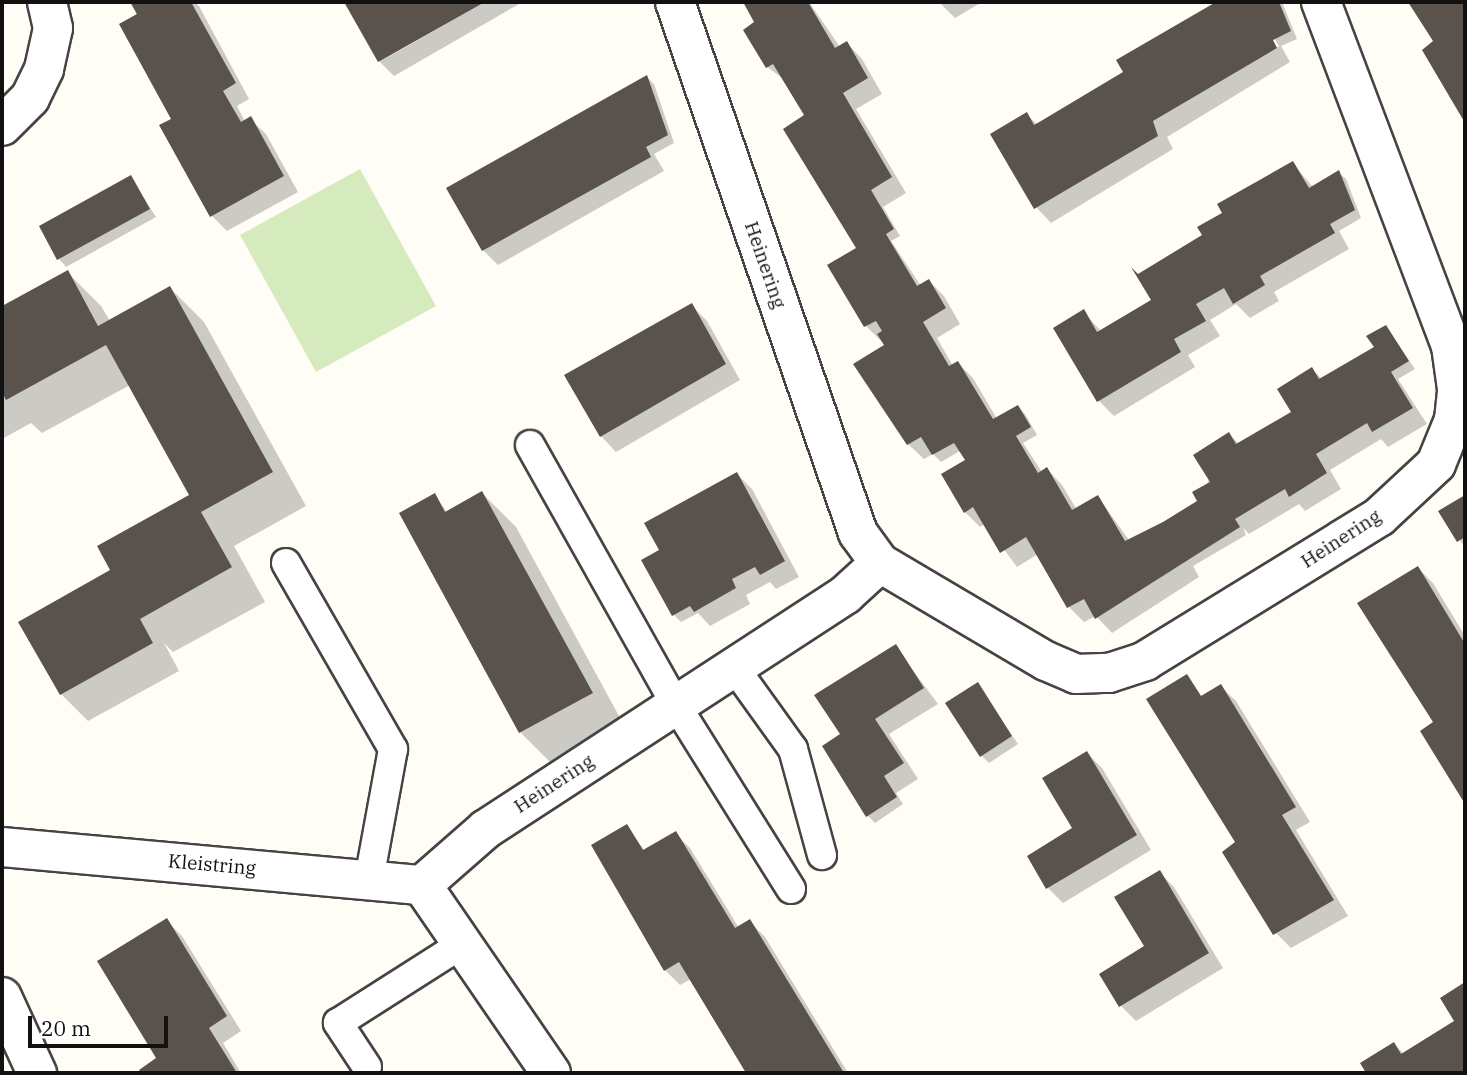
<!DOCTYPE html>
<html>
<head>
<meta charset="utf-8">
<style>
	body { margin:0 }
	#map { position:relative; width:1467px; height:1075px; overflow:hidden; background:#fffdf5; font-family:"IBM Plex Serif",serif }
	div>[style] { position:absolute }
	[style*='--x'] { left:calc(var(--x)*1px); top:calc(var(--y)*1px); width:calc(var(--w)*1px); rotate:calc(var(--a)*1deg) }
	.green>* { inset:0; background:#d5ebbd }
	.shadow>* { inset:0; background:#0003 }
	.building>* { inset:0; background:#5a524d }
	.roads { filter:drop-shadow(2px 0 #444) drop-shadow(-2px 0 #444) drop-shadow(0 2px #444) drop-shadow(0 -2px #444) }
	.service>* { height:28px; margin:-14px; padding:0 14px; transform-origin:14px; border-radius:14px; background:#fff }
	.minor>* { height:38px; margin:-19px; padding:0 19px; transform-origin:19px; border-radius:19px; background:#fff }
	span { translate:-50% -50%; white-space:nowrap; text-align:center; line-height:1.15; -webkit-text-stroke:7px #fff; paint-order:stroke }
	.street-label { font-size:19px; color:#111 }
	.frame { position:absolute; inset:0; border:4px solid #111; pointer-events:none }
	.scale { position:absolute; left:28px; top:1016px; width:140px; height:32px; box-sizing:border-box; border:4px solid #111; border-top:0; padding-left:9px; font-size:21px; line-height:24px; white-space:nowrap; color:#111; -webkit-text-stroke:5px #fff; paint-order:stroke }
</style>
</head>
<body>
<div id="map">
	<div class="green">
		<div style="clip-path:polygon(360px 169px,436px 306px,316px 372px,240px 235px)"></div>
	</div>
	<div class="shadow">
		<div style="clip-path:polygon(132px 2px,194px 2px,199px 6px,249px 99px,237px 106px,245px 122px,250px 119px,266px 134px,298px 192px,227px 231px,212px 216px,162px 126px,173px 120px)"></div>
		<div style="clip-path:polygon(346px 2px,478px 2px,381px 61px,485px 2px,519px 4px,394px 76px,379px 61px)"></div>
		<div style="clip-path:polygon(745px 2px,809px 2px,840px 47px,847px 43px,862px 59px,882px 94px,856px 109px,906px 193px,883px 207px,900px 236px,891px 241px,921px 286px,929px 281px,944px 296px,960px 324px,937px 338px,953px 366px,958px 363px,973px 378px,997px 419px,1018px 407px,1025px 414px,1037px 435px,1023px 443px,1042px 472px,1047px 469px,1062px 485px,1077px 510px,1098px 497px,1129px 540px,1163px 524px,1199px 502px,1229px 434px,1239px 444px,1294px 412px,1312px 369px,1322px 379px,1376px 347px,1386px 327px,1415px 369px,1398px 379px,1427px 424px,1388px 447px,1381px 439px,1330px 470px,1341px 489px,1305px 511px,1299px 504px,1249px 534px,1243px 528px,1246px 535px,1193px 566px,1199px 577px,1112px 633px,1096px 616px,1084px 622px,1069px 607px,1038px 554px,1017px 567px,985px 524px,980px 527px,965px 512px,968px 461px,960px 451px,941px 462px,933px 454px,924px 459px,908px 444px,886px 346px,866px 326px,861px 249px,806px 116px,785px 80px,767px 67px,756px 21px)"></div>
		<div style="clip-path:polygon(939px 2px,982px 2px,955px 18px)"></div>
		<div style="clip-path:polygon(evenodd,1219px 2px,1282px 2px,1297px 39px,1281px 46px,1290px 62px,1167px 137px,1173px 149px,1051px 223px,1036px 207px,1026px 114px,1038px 125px,1126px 73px,1118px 61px,1219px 2px,1254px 4px,1279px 46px,1276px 48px,1254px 4px)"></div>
		<div style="clip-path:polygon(1411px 2px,1465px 2px,1465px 120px,1424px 51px,1435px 41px)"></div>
		<div style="clip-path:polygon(647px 77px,654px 84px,674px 143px,654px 154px,664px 171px,498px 265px,483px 250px)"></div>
		<div style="clip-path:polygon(1292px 163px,1313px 187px,1338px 172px,1346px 179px,1361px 218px,1339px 231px,1349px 249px,1274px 292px,1279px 301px,1250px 318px,1236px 304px,1210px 320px,1220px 336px,1188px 355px,1195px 367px,1114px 416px,1099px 401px,1083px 312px,1102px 332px,1153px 301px,1224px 213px)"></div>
		<div style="clip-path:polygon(131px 178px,156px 217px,66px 267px,59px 259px)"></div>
		<div style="clip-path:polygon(67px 272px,101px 306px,110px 321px,170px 288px,204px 322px,306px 506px,234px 546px,265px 602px,173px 652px,164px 643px,179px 671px,88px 721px,61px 694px,192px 496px,130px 385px,42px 433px,31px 423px,2px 439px,2px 309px)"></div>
		<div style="clip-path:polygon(692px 306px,707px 321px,740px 380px,616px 452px,601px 436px,567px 376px)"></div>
		<div style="clip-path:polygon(737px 474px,752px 489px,799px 577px,776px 589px,770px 582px,746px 595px,750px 604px,710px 626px,698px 613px,681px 622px,673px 614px,659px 552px)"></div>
		<div style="clip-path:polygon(482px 493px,516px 527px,625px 727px,554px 766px,520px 732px,401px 514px,435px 496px,447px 512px)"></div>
		<div style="clip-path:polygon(1465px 497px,1465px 548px,1441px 512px)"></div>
		<div style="clip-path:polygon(1418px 568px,1433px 583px,1465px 636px,1465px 802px,1422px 732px,1435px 722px)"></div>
		<div style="clip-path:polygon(895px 646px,938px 704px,889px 734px,918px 779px,896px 793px,903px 804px,875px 823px,867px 815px,842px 735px)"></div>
		<div style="clip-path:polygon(1186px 676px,1202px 697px,1220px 686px,1236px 701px,1310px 822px,1296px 830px,1348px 916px,1291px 948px,1276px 933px,1236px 843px)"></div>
		<div style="clip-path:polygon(977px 685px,1018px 744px,989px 763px,981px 755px)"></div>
		<div style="clip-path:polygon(1087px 753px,1102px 768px,1151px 850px,1063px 903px,1048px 888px,1074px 829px)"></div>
		<div style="clip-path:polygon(626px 826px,645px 851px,675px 833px,690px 848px,739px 928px,749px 921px,765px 937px,848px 1073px,749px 1073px,691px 979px,680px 985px,665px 970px)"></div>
		<div style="clip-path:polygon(1159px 872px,1174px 887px,1223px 968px,1136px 1021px,1121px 1006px,1146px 947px)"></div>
		<div style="clip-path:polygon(167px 921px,182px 936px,241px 1031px,223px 1043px,241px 1073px,141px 1070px,159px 1059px)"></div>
		<div style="clip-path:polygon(1465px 984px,1465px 1073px,1368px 1073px,1362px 1064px,1394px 1044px,1404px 1054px,1461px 1031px,1442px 999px)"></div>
	</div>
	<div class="building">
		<div style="clip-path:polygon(130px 2px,191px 2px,236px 83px,223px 91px,241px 122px,251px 116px,284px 176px,210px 217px,159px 125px,171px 119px,119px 24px,137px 14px)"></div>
		<div style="clip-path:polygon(344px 2px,485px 2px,378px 62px)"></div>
		<div style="clip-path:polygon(743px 2px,808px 2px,835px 48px,847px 41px,868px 78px,843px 93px,892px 177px,871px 190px,894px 229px,886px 234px,917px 286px,929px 279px,946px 308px,923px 322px,949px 366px,958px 361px,993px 419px,1018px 405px,1031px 427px,1016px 436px,1038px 473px,1047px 467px,1072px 510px,1098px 495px,1125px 541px,1163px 522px,1197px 501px,1192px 492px,1210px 482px,1193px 455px,1229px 432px,1236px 444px,1291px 412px,1277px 389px,1312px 367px,1319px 379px,1374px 347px,1366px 336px,1386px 325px,1409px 361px,1391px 372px,1413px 408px,1372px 432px,1367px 423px,1316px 454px,1327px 473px,1289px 497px,1285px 489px,1235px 519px,1240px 527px,1095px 619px,1084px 599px,1067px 608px,1026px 537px,1000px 553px,973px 507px,964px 513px,941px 474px,965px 460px,954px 443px,932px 455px,921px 437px,907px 445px,853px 364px,884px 345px,877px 334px,882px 331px,876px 321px,864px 327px,827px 265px,856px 248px,783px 129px,804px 115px,773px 64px,766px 68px,743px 30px,754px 22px)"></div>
		<div style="clip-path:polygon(1216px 2px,1279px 2px,1291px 31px,1273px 40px,1277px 48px,1153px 121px,1158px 136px,1034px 209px,990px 134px,1027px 112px,1034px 125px,1041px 121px,1123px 72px,1116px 60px)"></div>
		<div style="clip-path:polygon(1408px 2px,1465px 2px,1465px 123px,1422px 50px,1433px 41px)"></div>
		<div style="clip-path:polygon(647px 75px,668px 135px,646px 147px,651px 157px,482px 251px,446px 188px)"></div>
		<div style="clip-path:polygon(1293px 161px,1309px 188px,1339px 170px,1355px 210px,1330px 224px,1335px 233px,1260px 276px,1265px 285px,1233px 304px,1224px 288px,1196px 304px,1206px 321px,1174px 339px,1181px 352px,1097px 402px,1053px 328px,1084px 309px,1097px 332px,1151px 300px,1131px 267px,1138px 274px,1202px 235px,1197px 227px,1222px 213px,1217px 204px)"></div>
		<div style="clip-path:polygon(131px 175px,150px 209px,57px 260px,39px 226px)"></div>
		<div style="clip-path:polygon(68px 270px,98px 326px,170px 286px,273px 472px,201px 512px,232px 567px,140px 619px,153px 643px,60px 695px,18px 622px,110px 570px,97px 546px,189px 495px,106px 345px,6px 400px,2px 392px,2px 306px)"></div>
		<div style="clip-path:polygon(692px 303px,726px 364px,600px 437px,564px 375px)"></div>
		<div style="clip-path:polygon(737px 472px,785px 561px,760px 575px,755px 567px,732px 579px,736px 588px,694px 612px,690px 606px,672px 616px,641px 560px,659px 550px,644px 523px)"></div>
		<div style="clip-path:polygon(482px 491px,593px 693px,519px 733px,399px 513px,435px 493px,445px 512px)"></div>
		<div style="clip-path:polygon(1465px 495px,1465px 537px,1457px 542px,1438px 511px)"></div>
		<div style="clip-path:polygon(1418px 566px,1465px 644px,1465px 804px,1420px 731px,1433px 722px,1357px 603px)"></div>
		<div style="clip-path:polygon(896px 644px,924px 688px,875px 719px,904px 763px,884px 776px,897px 797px,866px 817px,822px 746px,840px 734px,814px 695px)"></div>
		<div style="clip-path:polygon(1187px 674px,1201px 696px,1221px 684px,1296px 807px,1282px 815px,1334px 900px,1273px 935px,1222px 852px,1235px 842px,1146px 699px)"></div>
		<div style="clip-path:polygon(978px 682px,1012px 736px,980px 757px,945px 703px)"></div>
		<div style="clip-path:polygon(1087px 751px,1137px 835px,1046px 889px,1027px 856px,1072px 828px,1042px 778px)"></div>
		<div style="clip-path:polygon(627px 824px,643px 850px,676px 831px,735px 928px,750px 919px,844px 1073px,746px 1073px,679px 962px,664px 971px,591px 845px)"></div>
		<div style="clip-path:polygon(1160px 870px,1209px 953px,1119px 1007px,1099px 974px,1144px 946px,1114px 897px)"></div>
		<div style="clip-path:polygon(167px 918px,227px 1016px,209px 1028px,237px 1073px,141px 1073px,139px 1070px,156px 1058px,97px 961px)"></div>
		<div style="clip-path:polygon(1465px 982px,1465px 1073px,1366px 1073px,1360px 1063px,1394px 1042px,1401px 1054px,1454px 1021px,1440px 998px)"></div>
	</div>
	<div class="roads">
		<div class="service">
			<div style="--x:530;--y:445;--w:298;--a:60.7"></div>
			<div style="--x:676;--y:705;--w:217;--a:58"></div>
			<div style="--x:286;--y:563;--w:215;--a:60.1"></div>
			<div style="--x:393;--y:749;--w:133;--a:100.4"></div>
			<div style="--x:734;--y:667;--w:101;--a:54.3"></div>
			<div style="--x:793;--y:749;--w:110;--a:74.7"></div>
			<div style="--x:367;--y:1067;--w:53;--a:-123.4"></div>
			<div style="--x:338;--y:1023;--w:147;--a:-32.5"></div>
		</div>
		<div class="minor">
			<div style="--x:675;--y:2;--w:562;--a:70.98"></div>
			<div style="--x:858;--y:533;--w:37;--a:54"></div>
			<div style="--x:2;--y:126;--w:40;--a:-45"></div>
			<div style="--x:30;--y:98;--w:32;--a:-64"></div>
			<div style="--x:44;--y:69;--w:42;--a:-77.6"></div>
			<div style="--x:53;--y:28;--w:27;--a:-103"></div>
			<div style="--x:2;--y:847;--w:422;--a:5.2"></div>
			<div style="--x:2;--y:997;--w:84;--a:65.3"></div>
			<div style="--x:551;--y:1073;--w:228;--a:-124.5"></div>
			<div style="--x:422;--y:885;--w:85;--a:-41.2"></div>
			<div style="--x:486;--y:829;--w:429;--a:-33.1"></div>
			<div style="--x:845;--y:595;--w:47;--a:-42.4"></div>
			<div style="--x:880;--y:563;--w:193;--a:30.6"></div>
			<div style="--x:1046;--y:661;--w:33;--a:23"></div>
			<div style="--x:1076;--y:674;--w:33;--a:-2"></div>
			<div style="--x:1109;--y:673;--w:38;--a:-18"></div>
			<div style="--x:1145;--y:661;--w:275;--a:-31.6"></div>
			<div style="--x:1379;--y:517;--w:78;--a:-42.9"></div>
			<div style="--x:1436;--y:464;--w:48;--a:-67.8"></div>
			<div style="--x:1454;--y:420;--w:31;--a:-84"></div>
			<div style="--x:1457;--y:389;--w:43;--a:-97.9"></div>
			<div style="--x:1451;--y:346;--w:368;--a:-110.7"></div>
		</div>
	</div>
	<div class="street-label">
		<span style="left:765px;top:265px;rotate:71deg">Heinering</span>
		<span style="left:1341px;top:539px;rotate:-33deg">Heinering</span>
		<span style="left:554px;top:784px;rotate:-33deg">Heinering</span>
		<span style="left:212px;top:865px;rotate:5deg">Kleistring</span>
	</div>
	<div class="frame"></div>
	<div class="scale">20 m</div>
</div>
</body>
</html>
